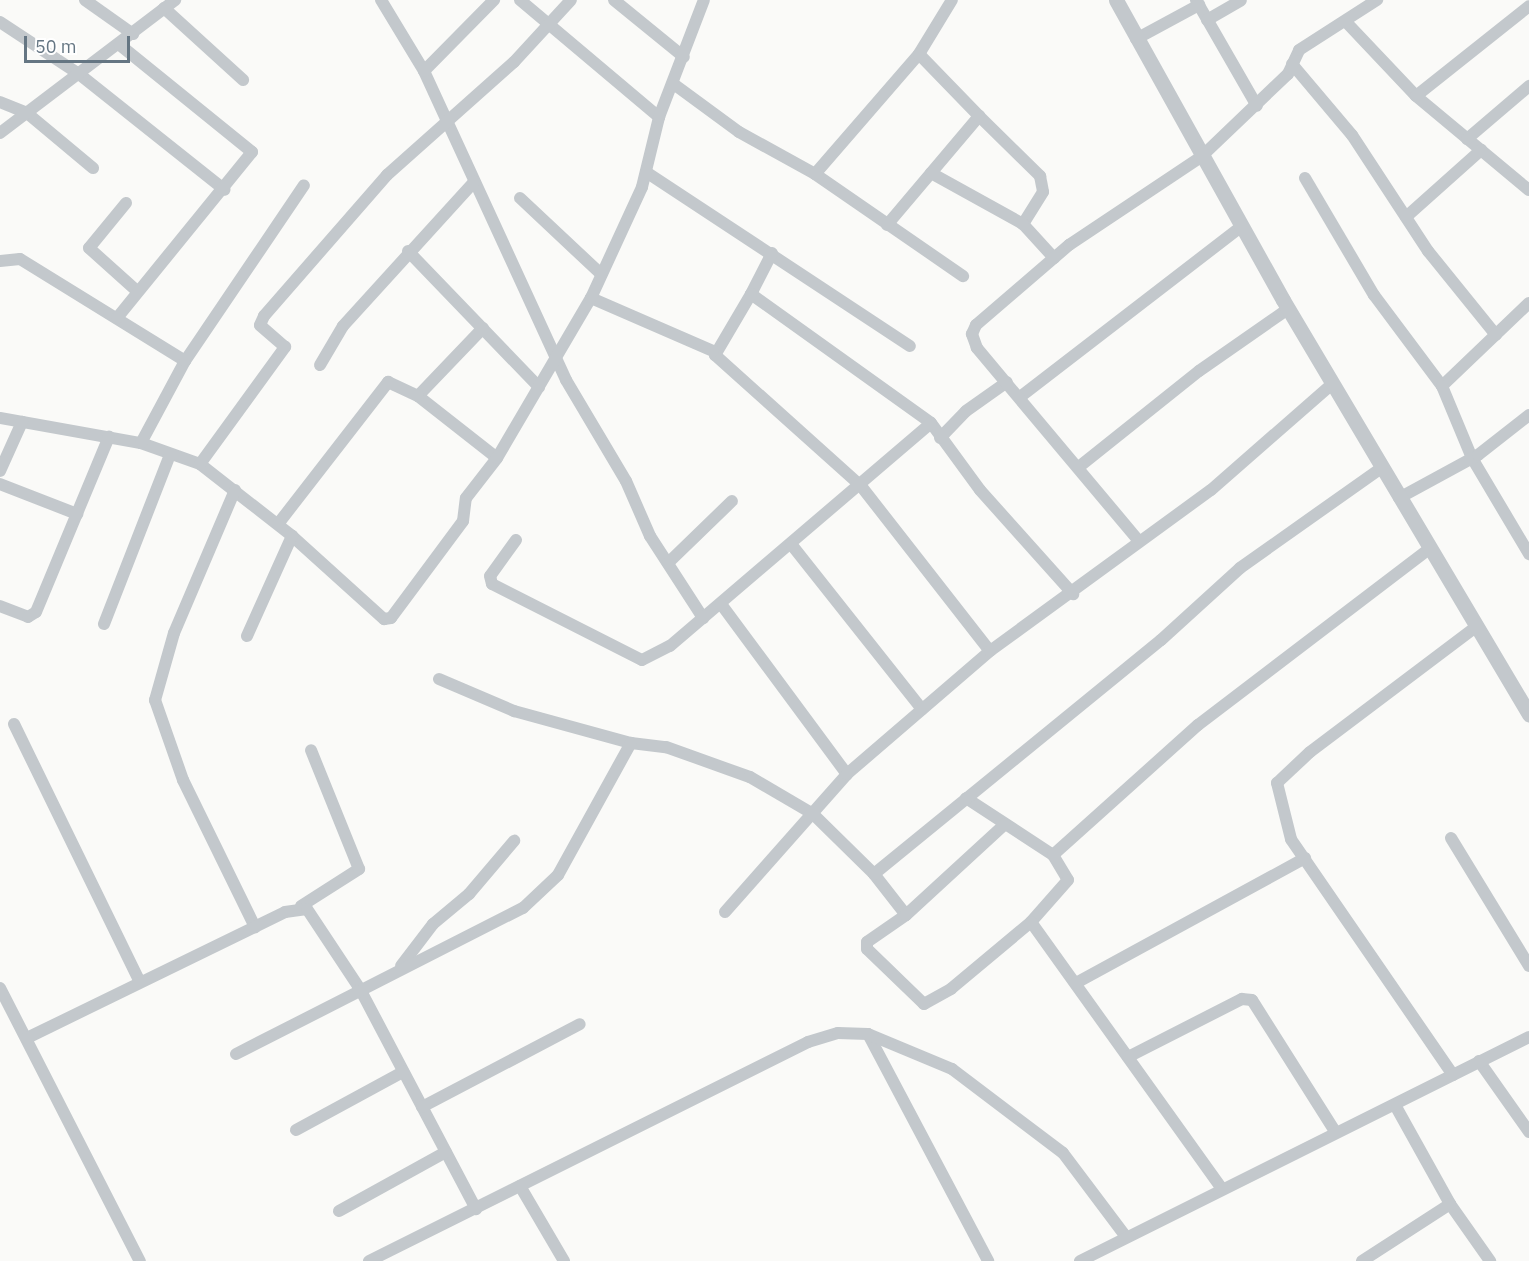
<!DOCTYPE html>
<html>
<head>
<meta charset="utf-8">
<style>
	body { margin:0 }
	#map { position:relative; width:1529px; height:1261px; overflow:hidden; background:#fafaf8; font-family:"IBM Plex Sans",sans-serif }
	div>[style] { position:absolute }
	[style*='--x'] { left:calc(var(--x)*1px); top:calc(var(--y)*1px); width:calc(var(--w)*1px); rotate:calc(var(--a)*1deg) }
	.minor>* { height:12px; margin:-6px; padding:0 6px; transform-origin:6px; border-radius:6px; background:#c3c8cc }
	.tertiary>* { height:15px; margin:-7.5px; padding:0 7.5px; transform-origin:7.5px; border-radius:7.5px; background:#c3c8cc }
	span { translate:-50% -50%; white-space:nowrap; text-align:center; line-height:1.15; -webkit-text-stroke:6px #fff; paint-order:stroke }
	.scale { position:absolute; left:24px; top:36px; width:106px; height:27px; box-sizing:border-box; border:3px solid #657683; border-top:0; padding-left:8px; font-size:18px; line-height:21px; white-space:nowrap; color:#657683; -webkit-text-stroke:4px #fff; paint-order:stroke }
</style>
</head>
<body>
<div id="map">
	<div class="minor">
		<div style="--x:85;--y:0;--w:59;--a:35.3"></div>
		<div style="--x:381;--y:0;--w:83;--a:58.8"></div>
		<div style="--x:424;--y:71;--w:340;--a:65.3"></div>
		<div style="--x:566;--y:380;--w:117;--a:59.3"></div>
		<div style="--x:626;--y:481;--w:60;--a:66.4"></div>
		<div style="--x:650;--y:536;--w:98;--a:57.1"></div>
		<div style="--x:520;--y:0;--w:182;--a:40.1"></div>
		<div style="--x:614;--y:0;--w:90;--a:39.2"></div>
		<div style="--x:1196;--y:0;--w:122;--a:60.1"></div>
		<div style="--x:164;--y:8;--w:107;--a:42.3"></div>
		<div style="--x:1207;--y:20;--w:39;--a:-30"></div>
		<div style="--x:0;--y:22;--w:95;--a:33.4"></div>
		<div style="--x:79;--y:74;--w:186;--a:38.5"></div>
		<div style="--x:1347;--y:23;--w:100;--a:46.6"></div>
		<div style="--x:1416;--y:96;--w:147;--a:39.8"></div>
		<div style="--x:1136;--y:39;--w:72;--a:-28.4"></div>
		<div style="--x:1292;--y:64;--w:93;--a:49.8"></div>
		<div style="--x:1352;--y:135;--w:139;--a:56.8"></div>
		<div style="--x:1428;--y:251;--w:108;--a:51"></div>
		<div style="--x:424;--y:71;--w:100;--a:-45.4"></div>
		<div style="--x:675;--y:85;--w:79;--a:36.3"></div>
		<div style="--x:739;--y:132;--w:87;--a:28.9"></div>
		<div style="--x:815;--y:174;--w:180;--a:34.6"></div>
		<div style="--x:1416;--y:96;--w:144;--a:-38.5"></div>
		<div style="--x:0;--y:102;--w:29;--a:22"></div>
		<div style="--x:27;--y:113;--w:86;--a:39.8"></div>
		<div style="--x:979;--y:116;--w:86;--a:44.5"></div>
		<div style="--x:1040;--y:176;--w:16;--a:79"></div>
		<div style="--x:1043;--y:192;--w:38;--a:122"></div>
		<div style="--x:1023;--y:224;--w:46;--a:47.6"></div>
		<div style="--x:0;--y:133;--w:220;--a:-37.2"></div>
		<div style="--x:1467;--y:139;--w:82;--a:-40.5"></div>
		<div style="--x:646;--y:172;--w:316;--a:33.4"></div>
		<div style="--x:931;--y:173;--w:105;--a:29"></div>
		<div style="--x:815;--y:174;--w:159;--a:-49.1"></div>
		<div style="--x:919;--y:54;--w:63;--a:-58.6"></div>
		<div style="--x:1305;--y:178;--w:136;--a:59.5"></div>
		<div style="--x:1374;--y:295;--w:114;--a:53.2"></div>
		<div style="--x:1442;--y:386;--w:120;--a:-43.7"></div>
		<div style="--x:520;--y:198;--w:111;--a:43.2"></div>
		<div style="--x:126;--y:203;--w:58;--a:129.4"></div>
		<div style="--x:89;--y:248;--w:64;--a:41.9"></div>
		<div style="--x:1406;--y:217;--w:101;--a:-41.8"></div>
		<div style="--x:887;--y:225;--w:143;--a:-49.8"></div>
		<div style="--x:979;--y:116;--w:86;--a:-134.1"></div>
		<div style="--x:408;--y:251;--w:189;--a:46.1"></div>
		<div style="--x:772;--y:253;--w:46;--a:117.1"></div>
		<div style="--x:751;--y:294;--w:221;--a:35.6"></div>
		<div style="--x:931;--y:423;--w:83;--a:53.8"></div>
		<div style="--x:980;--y:490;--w:140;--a:48.2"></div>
		<div style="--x:0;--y:261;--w:20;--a:-6"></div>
		<div style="--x:20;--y:259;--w:194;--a:31.7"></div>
		<div style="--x:751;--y:294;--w:71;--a:120.5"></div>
		<div style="--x:715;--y:355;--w:196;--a:41.9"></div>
		<div style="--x:861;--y:486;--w:209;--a:52"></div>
		<div style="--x:591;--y:298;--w:133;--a:23.5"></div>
		<div style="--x:117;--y:318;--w:214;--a:-50.9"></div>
		<div style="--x:252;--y:152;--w:170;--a:-141"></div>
		<div style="--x:483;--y:328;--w:94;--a:133.7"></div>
		<div style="--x:418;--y:396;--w:100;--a:38.1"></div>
		<div style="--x:320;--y:365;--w:45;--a:-59.5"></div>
		<div style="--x:343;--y:326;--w:195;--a:-47.7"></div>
		<div style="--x:1442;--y:386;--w:78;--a:67.4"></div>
		<div style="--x:1472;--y:458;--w:112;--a:59.3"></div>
		<div style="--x:1020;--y:397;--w:279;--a:-37.6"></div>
		<div style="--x:0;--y:418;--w:143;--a:10.1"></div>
		<div style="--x:141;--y:443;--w:63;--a:19.6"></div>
		<div style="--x:200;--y:464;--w:117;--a:38"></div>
		<div style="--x:292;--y:536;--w:124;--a:42.1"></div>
		<div style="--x:384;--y:619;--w:7;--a:-8"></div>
		<div style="--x:391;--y:618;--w:121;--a:-53.4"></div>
		<div style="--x:463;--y:521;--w:23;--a:-83"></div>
		<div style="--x:466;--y:498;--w:51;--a:-52.2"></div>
		<div style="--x:497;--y:458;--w:186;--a:-59.6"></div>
		<div style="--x:591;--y:298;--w:122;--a:-65.3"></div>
		<div style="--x:642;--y:187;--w:72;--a:-76.3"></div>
		<div style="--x:659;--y:117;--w:125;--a:-69"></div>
		<div style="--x:940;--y:438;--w:37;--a:-46"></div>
		<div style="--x:966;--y:411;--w:50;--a:-35.3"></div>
		<div style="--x:141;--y:443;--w:93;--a:-61.8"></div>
		<div style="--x:185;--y:361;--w:212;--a:-55.9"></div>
		<div style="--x:200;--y:464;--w:145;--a:-54"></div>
		<div style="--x:285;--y:347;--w:33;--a:-139"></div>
		<div style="--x:260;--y:325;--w:10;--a:-66"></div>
		<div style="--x:264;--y:316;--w:187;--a:-48.9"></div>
		<div style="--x:387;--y:175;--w:170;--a:-41.7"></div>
		<div style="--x:514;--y:62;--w:84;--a:-47.4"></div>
		<div style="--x:1080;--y:466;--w:152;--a:-38.6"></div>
		<div style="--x:1199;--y:371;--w:108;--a:-34.9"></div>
		<div style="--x:0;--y:471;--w:54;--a:-65.8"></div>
		<div style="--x:0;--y:484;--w:83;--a:21.3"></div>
		<div style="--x:235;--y:490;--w:155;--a:113.1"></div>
		<div style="--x:174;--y:633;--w:70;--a:105.8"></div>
		<div style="--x:155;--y:700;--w:85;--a:70.7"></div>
		<div style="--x:183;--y:780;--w:164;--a:63.9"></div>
		<div style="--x:1399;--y:498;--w:90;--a:-28.6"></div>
		<div style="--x:1478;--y:455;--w:65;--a:-38.1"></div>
		<div style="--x:278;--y:524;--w:180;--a:-52.2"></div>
		<div style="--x:388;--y:382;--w:33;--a:25"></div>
		<div style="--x:516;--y:540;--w:44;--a:125.8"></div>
		<div style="--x:490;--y:576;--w:8;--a:76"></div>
		<div style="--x:492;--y:584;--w:168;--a:26.9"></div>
		<div style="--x:642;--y:660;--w:31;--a:-27"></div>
		<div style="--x:670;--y:646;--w:343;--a:-40.5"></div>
		<div style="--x:1138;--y:540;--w:251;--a:-130"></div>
		<div style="--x:977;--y:348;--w:15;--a:-110"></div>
		<div style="--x:972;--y:334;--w:10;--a:-66"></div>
		<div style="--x:976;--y:325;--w:123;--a:-40.7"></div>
		<div style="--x:1069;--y:245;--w:159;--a:-33.7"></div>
		<div style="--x:1201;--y:157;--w:120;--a:-43.7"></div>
		<div style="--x:1288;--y:74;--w:26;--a:-65"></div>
		<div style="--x:1299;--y:50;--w:93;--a:-32.7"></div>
		<div style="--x:791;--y:544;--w:211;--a:51.6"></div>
		<div style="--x:668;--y:563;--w:89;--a:-44.1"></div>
		<div style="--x:721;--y:604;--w:212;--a:53.5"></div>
		<div style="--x:0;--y:606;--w:30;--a:21"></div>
		<div style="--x:28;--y:617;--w:9;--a:-32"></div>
		<div style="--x:36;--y:612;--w:190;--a:-67.4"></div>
		<div style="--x:104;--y:624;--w:181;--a:-68.7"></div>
		<div style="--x:247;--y:636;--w:110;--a:-65.8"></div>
		<div style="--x:439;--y:679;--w:82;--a:23.1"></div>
		<div style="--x:514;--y:711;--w:121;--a:15.3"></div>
		<div style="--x:631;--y:743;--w:35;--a:7"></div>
		<div style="--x:666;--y:747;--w:89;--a:19.7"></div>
		<div style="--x:750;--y:777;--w:73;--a:30.4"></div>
		<div style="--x:813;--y:814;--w:86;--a:44.5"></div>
		<div style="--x:874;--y:874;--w:52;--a:52"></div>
		<div style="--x:14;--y:724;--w:287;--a:64"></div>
		<div style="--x:966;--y:798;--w:104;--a:33.2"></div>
		<div style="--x:1053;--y:855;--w:29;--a:59"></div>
		<div style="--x:1068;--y:880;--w:56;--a:131.4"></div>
		<div style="--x:1031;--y:922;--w:104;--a:140.1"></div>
		<div style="--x:951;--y:989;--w:31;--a:151"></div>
		<div style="--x:924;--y:1004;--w:79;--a:-136"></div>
		<div style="--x:867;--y:949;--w:7;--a:-90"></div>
		<div style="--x:867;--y:942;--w:47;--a:-34.7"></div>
		<div style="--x:906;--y:915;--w:134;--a:-42.6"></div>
		<div style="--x:1451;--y:838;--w:150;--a:58.6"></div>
		<div style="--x:1053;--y:855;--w:195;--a:-41.9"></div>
		<div style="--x:1198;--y:725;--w:290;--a:-37.3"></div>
		<div style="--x:874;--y:874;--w:370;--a:-39.2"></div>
		<div style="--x:1161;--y:640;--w:107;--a:-42.3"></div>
		<div style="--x:1240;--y:568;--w:173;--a:-35.3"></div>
		<div style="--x:301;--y:906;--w:69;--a:-32.5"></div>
		<div style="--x:359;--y:869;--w:128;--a:-112"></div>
		<div style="--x:725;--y:912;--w:184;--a:-48.5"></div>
		<div style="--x:847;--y:774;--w:189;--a:-40.7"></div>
		<div style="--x:990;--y:651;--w:273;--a:-36.1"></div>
		<div style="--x:1211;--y:490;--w:161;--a:-41.2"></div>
		<div style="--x:1031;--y:922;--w:328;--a:54.4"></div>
		<div style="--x:401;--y:966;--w:53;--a:-52.7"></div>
		<div style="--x:433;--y:924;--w:47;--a:-39.8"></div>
		<div style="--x:469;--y:894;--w:70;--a:-49.7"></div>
		<div style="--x:1076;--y:983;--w:261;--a:-28.6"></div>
		<div style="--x:0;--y:988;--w:307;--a:62.9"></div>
		<div style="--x:868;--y:1034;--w:257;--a:62.1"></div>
		<div style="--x:27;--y:1038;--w:287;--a:-26"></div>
		<div style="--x:285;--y:912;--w:22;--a:-8"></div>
		<div style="--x:307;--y:909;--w:96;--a:56.5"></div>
		<div style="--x:360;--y:989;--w:249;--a:62.2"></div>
		<div style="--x:236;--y:1054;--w:322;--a:-27"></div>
		<div style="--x:523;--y:908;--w:48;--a:-43.3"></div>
		<div style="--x:558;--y:875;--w:151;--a:-61.1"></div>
		<div style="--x:1128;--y:1057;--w:128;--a:-27"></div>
		<div style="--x:1242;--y:999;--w:10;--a:6"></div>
		<div style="--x:1252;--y:1000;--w:157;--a:57.7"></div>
		<div style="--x:1479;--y:1061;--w:87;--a:54.8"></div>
		<div style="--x:1453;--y:1075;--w:286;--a:-124.5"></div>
		<div style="--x:1291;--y:839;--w:58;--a:-104"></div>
		<div style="--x:1277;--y:783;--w:45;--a:-43.2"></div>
		<div style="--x:1310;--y:752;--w:208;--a:-37"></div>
		<div style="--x:1395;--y:1105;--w:113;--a:60.9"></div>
		<div style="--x:1450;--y:1204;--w:70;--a:54.9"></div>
		<div style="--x:422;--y:1107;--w:178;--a:-27.7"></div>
		<div style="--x:296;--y:1130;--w:122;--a:-28.5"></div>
		<div style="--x:520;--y:1186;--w:87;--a:59.6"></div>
		<div style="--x:339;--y:1211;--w:122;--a:-28.9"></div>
		<div style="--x:369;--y:1261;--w:491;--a:-26.5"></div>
		<div style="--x:808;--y:1042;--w:31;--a:-17"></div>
		<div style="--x:838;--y:1033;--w:30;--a:2"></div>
		<div style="--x:868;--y:1034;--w:91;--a:22.6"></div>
		<div style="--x:952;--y:1069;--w:139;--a:37.1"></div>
		<div style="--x:1063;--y:1153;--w:105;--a:53.1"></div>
		<div style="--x:1080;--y:1261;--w:502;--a:-26.51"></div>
		<div style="--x:1362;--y:1261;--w:105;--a:-32.9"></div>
	</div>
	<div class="tertiary">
		<div style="--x:1116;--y:0;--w:343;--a:60.9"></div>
		<div style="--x:1283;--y:300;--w:482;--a:59.3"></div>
	</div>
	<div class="scale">50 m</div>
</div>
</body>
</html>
